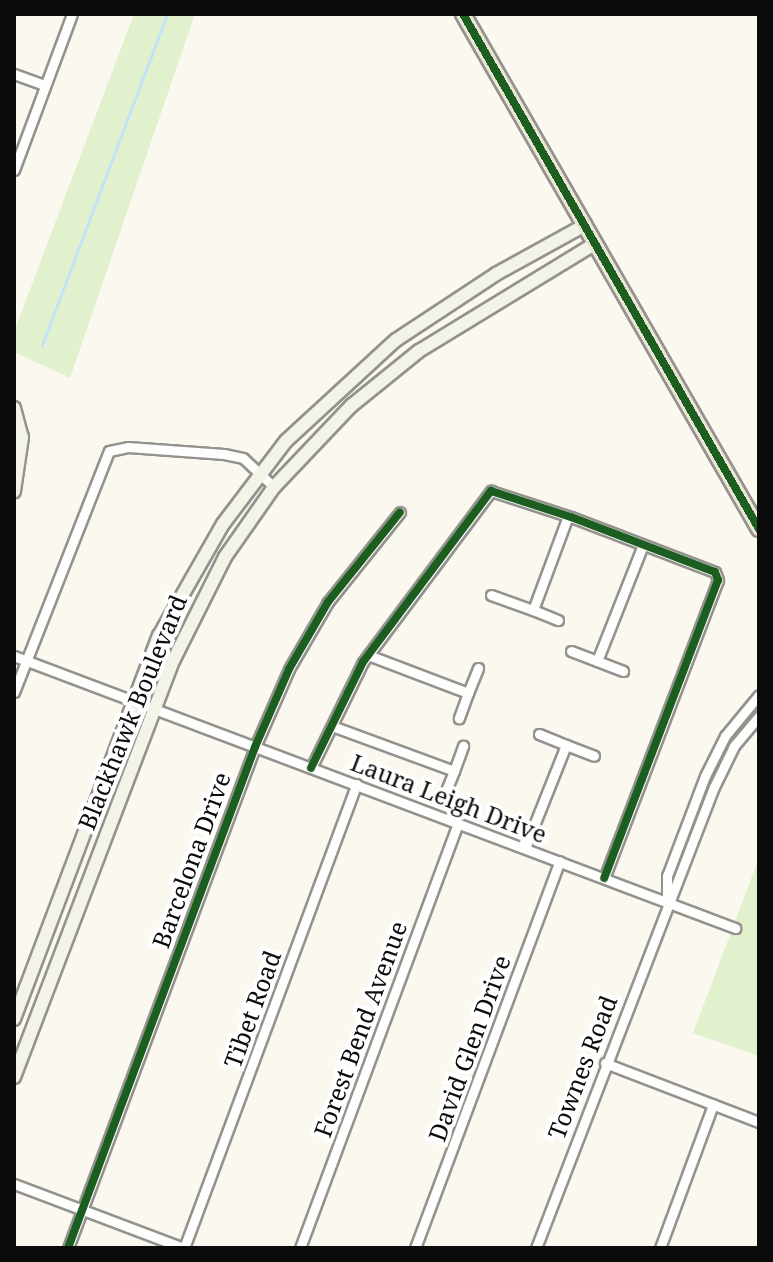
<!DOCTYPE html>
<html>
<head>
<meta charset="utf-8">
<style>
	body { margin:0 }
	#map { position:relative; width:773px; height:1262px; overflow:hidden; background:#faf8ef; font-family:"Noto Serif",serif }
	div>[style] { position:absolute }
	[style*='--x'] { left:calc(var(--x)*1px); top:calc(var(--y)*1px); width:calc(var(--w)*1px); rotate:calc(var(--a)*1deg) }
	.green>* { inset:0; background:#e2f1cd }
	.stream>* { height:3px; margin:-1.5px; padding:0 1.5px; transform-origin:1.5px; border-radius:1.5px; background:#c2e4f7 }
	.roads { filter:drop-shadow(2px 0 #93928e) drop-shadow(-2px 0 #93928e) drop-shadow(0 2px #93928e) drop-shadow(0 -2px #93928e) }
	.street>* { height:9px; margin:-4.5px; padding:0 4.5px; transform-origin:4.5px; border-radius:4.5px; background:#fefefd }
	.secondary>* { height:12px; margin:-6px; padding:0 6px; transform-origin:6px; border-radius:6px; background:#f4f3e8 }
	.primary>* { height:14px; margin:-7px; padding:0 7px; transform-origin:7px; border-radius:7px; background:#ece7d6 }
	.cycleway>* { height:8px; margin:-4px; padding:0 4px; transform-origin:4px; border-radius:4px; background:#1b5e20 }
	span { translate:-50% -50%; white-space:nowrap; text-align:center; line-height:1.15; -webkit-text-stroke:8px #fff; paint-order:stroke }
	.street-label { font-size:24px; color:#0b0b0b }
	.frame { position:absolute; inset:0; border:16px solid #0b0b0b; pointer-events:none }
</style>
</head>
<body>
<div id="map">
	<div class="green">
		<div style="clip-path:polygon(134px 14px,195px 14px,70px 378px,14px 352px,14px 332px)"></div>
		<div style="clip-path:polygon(759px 858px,759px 1056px,693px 1033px)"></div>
	</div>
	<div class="stream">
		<div style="--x:42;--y:345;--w:354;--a:-69.3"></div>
	</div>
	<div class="roads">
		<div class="street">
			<div style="--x:14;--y:74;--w:33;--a:20"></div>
			<div style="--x:14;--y:170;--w:166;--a:-69.6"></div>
			<div style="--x:491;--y:595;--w:45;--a:19.7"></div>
			<div style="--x:533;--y:610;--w:100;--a:-69.6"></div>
			<div style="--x:533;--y:610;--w:27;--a:22"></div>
			<div style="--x:571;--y:651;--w:28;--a:21"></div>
			<div style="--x:597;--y:661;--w:125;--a:-68.4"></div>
			<div style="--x:368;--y:655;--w:107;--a:20.8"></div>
			<div style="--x:468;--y:693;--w:27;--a:110"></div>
			<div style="--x:14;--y:656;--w:771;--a:20.67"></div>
			<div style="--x:597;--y:661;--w:28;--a:21"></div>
			<div style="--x:14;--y:692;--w:259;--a:-68.5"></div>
			<div style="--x:109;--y:451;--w:19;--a:-12"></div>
			<div style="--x:128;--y:447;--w:96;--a:4.2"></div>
			<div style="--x:224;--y:454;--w:19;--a:12"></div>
			<div style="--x:243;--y:458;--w:42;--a:43.1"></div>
			<div style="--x:468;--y:693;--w:27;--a:-68"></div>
			<div style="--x:332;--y:726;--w:130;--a:20.2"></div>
			<div style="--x:454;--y:771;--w:27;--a:112"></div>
			<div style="--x:539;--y:734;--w:29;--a:22"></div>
			<div style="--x:311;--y:768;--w:118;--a:-63.9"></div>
			<div style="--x:363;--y:662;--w:214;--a:-53.2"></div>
			<div style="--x:491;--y:491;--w:84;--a:18"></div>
			<div style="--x:571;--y:517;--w:154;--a:20.9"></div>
			<div style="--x:715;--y:572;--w:9;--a:69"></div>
			<div style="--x:718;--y:580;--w:319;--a:110.9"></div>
			<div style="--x:454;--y:771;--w:27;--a:-70"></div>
			<div style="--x:525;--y:848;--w:111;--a:-68.3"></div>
			<div style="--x:566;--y:745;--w:30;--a:21"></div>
			<div style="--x:667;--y:901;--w:25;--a:-90"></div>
			<div style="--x:667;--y:876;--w:107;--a:-69.2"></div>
			<div style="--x:705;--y:776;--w:45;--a:-63.4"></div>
			<div style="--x:725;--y:736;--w:53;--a:-50.3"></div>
			<div style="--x:605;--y:1063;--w:165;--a:21"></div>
			<div style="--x:14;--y:1184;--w:181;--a:20.7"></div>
			<div style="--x:68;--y:1248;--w:535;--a:-69.53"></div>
			<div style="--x:255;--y:747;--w:85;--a:-66.4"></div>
			<div style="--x:289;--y:669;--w:78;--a:-59.8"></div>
			<div style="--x:328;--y:602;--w:115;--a:-51.3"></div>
			<div style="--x:184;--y:1248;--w:495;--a:-69.6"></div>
			<div style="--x:300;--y:1248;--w:453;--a:-69.6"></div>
			<div style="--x:415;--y:1248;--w:413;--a:-69.5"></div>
			<div style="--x:536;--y:1248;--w:494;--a:-68.9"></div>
			<div style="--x:714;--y:787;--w:46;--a:-64"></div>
			<div style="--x:734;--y:746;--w:39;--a:-50"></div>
			<div style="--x:660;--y:1248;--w:153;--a:-69.7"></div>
		</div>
		<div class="secondary">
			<div style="--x:14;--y:408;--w:30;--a:75"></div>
			<div style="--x:22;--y:437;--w:55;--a:98.4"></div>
			<div style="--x:14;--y:1019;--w:410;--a:-69.3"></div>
			<div style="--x:159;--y:636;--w:129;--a:-60.3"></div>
			<div style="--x:223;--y:524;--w:104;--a:-52.8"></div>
			<div style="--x:286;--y:441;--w:149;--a:-42.6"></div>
			<div style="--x:396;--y:340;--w:120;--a:-33.4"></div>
			<div style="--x:496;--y:274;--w:102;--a:-28.8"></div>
			<div style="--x:14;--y:1077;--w:445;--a:-69.1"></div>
			<div style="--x:173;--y:661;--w:116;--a:-63.4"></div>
			<div style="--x:225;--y:557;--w:85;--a:-55"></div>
			<div style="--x:274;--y:487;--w:112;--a:-46.5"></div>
			<div style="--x:351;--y:406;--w:87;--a:-39"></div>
			<div style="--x:419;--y:351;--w:207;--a:-31.4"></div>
		</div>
		<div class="primary">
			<div style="--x:463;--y:14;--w:594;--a:60.11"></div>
		</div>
	</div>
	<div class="cycleway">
		<div style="--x:463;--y:14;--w:594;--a:60.11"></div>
		<div style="--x:311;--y:768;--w:118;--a:-63.9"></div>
		<div style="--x:363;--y:662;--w:214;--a:-53.2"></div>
		<div style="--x:491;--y:491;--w:84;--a:18"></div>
		<div style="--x:571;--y:517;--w:154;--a:20.9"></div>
		<div style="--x:715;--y:572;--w:9;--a:69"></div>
		<div style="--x:718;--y:580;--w:319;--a:110.9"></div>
		<div style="--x:68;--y:1248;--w:535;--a:-69.53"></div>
		<div style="--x:255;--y:747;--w:85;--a:-66.4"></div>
		<div style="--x:289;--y:669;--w:78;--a:-59.8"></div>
		<div style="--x:328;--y:602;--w:115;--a:-51.3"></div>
	</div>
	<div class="street-label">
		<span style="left:132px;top:712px;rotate:-68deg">Blackhawk Boulevard</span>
		<span style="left:449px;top:798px;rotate:21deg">Laura Leigh Drive</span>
		<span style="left:191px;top:860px;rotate:-70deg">Barcelona Drive</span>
		<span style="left:252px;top:1009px;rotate:-70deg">Tibet Road</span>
		<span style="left:360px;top:1029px;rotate:-70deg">Forest Bend Avenue</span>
		<span style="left:469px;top:1048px;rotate:-70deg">David Glen Drive</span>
		<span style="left:582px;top:1067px;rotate:-69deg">Townes Road</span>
	</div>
	<div class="frame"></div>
</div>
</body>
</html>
